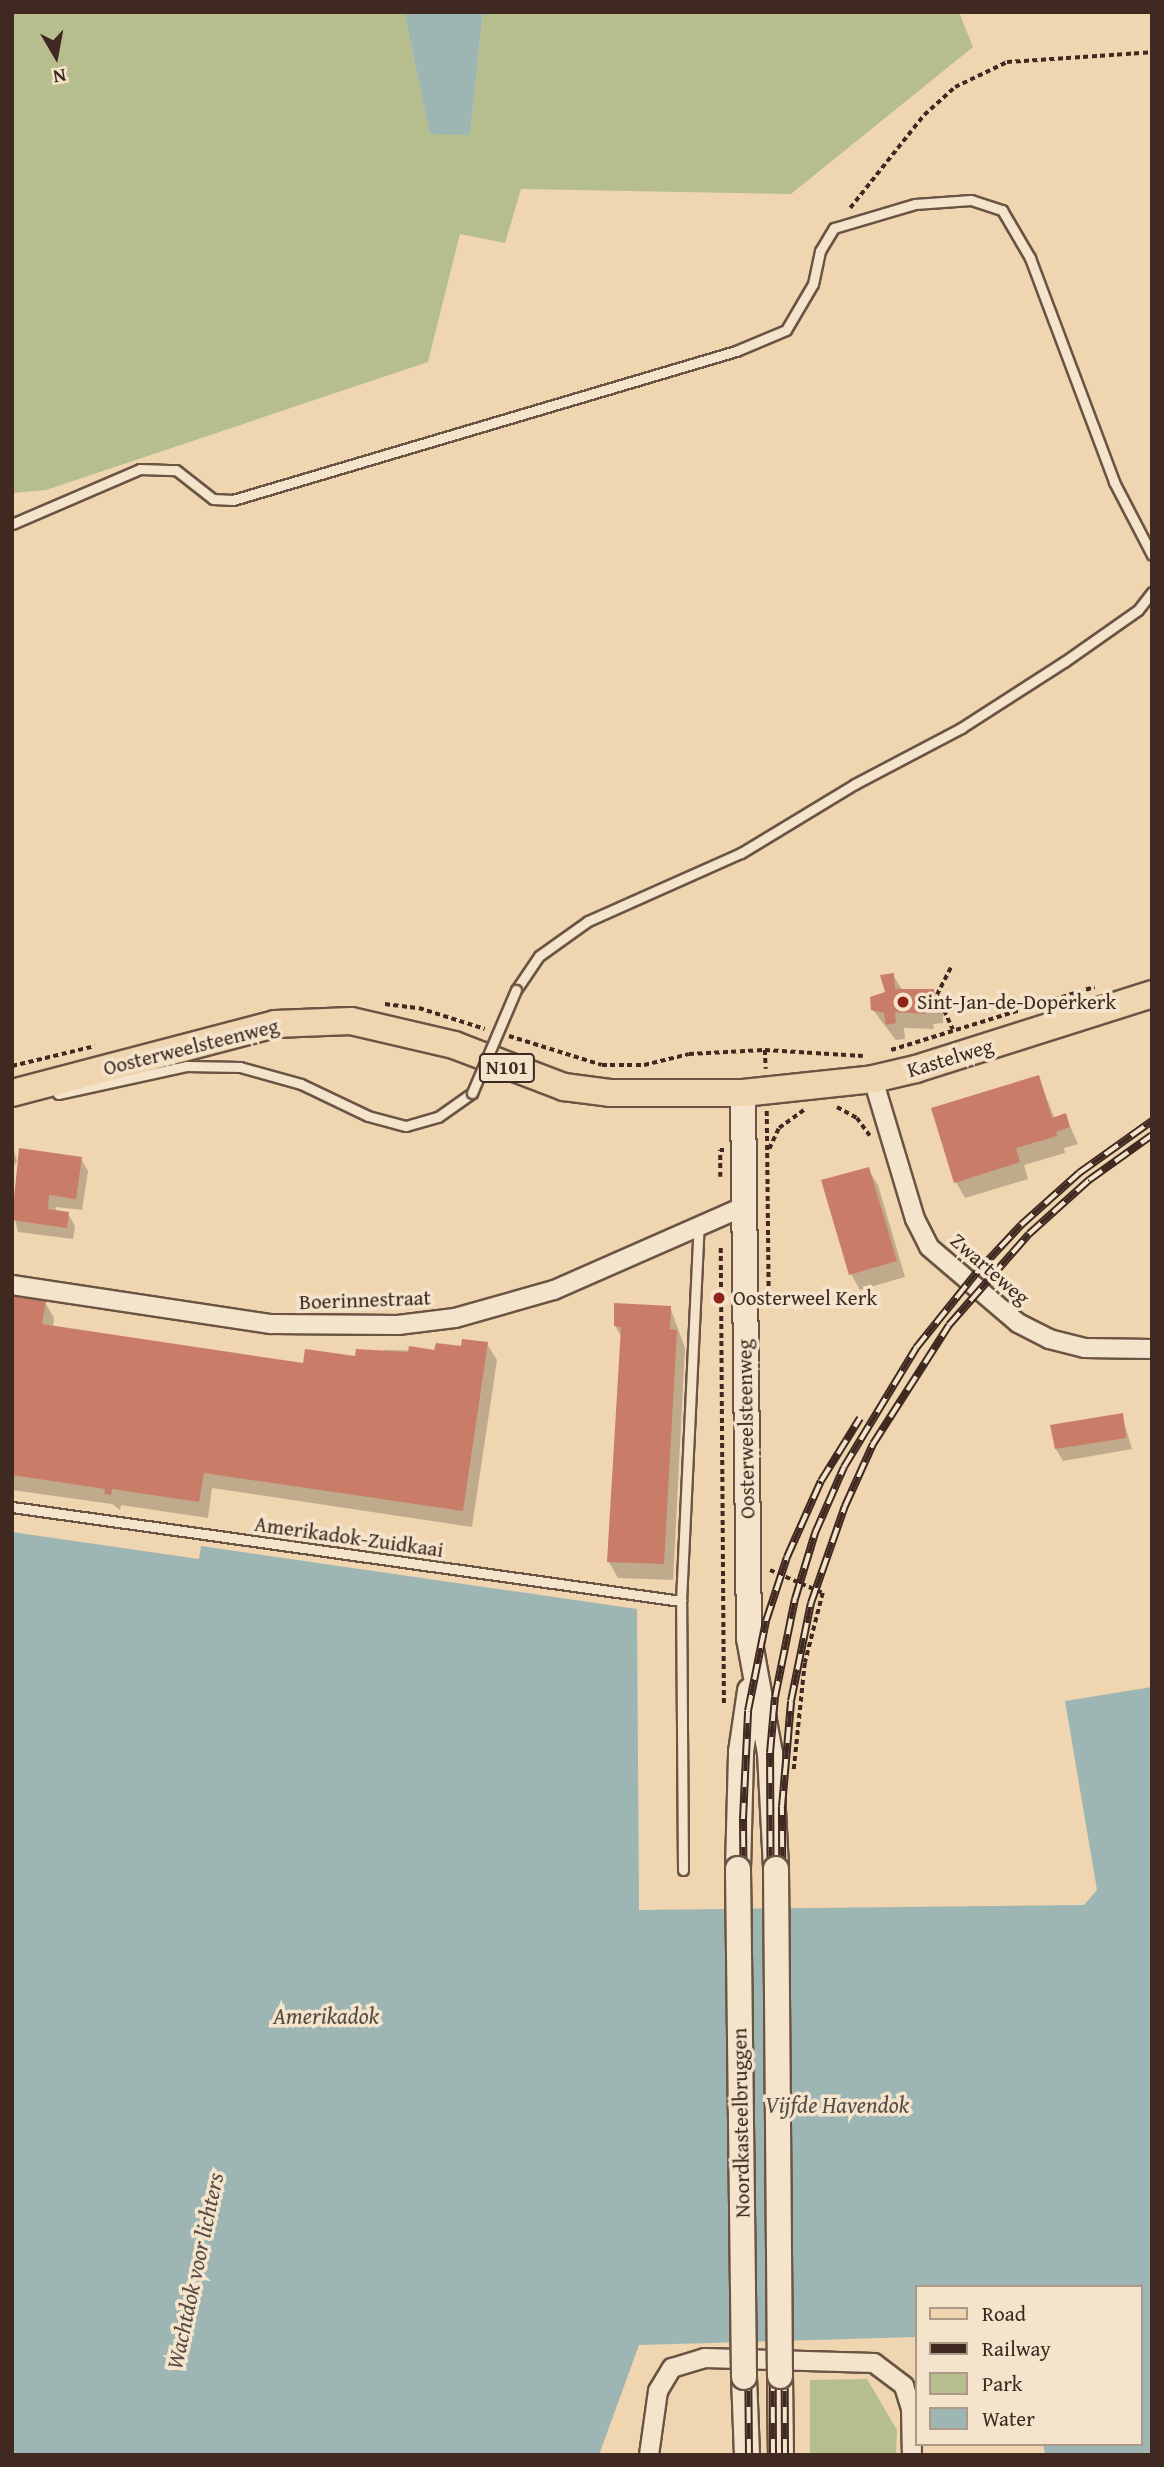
<!DOCTYPE html>
<html>
<head>
<meta charset="utf-8">
<style>
	body { margin:0 }
	#map { position:relative; width:1164px; height:2467px; overflow:hidden; background:#efd5b0; font-family:"Gentium Book Plus",serif }
	div>[style] { position:absolute }
	[style*='--x'] { left:calc(var(--x)*1px); top:calc(var(--y)*1px); width:calc(var(--w)*1px); rotate:calc(var(--a)*1deg) }
	.green>* { inset:0; background:#b7be8d }
	.water>* { inset:0; background:#9db6b4 }
	.shadow>* { inset:0; background:#0003 }
	.building>* { inset:0; background:#c97d68 }
	.path>* { height:3.5px; margin-top:-1.75px; transform-origin:0; background:repeating-linear-gradient(90deg,#3f2920 0 5px,transparent 0 8.5px) }
	.roads { filter:drop-shadow(2px 0 #6b5444) drop-shadow(-2px 0 #6b5444) drop-shadow(0 2px #6b5444) drop-shadow(0 -2px #6b5444) }
	.service>* { height:9px; margin:-4.5px; padding:0 4.5px; transform-origin:4.5px; border-radius:4.5px; background:#f5e4cc }
	.minor>* { height:18px; margin:-9px; padding:0 9px; transform-origin:9px; border-radius:9px; background:#f5e4cc }
	.secondary>* { height:24px; margin:-12px; padding:0 12px; transform-origin:12px; border-radius:12px; background:#f5e4cc }
	.primary>* { height:26px; margin:-13px; padding:0 13px; transform-origin:13px; border-radius:13px; background:#efd5b0 }
	.rail>* { height:8px; margin-top:-4px; transform-origin:0; background:repeating-linear-gradient(90deg,#f5e4cc 0 16px,#3f2920 0 32px); box-sizing:border-box; border-block:2px solid #3f2920 }
	.bridges { filter:drop-shadow(2px 0 #6b5444) drop-shadow(-2px 0 #6b5444) drop-shadow(0 2px #6b5444) drop-shadow(0 -2px #6b5444) }
	.service-bridge>* { height:9px; margin:-4.5px; padding:0 4.5px; transform-origin:4.5px; border-radius:4.5px; background:#f5e4cc }
	.secondary-bridge>* { height:24px; margin:-12px; padding:0 12px; transform-origin:12px; border-radius:12px; background:#f5e4cc }
	.dots>* { width:19px; height:19px; translate:-50% -50%; box-sizing:border-box; border:4px solid #f5e4cc; border-radius:50% }
	span { translate:-50% -50%; white-space:nowrap; text-align:center; line-height:1.15; -webkit-text-stroke:7px #f5e4cc; paint-order:stroke }
	.shield-label span { padding:2px 5px; background:#f5e4cc; border:2px solid; border-radius:5px; -webkit-text-stroke-width:0 }
	.shield-label { font-size:19px; color:#3f2920; font-weight:700 }
	.poi-label { font-size:21px; color:#3f2920 }
	.left { translate:0 -50%; text-align:left }
	.street-label { font-size:21px; color:#3f2920 }
	.water-label { font-size:23px; color:#564c45; font-style:italic }
	.frame { position:absolute; inset:0; border:14px solid #3f2920; pointer-events:none }
	.legend { position:absolute; left:915px; top:2285px; width:228px; height:161px; box-sizing:border-box; background:#f5e4cc; border:2px solid #ac9987; margin:0; padding:9px 12px; list-style:none; font-size:21px; color:#3f2920 }
	.legend li { display:flex; align-items:center; gap:14px; height:35px }
	.legend b { width:35px; border:2px solid #ac9987 }
	.north { position:absolute; left:21px; top:21px; width:70px; height:70px; -webkit-text-stroke:5px #f5e4cc; paint-order:stroke; rotate:170deg; font-size:19px; font-weight:700; line-height:28px; text-align:center; color:#3f2920 }
	.north::after { content:''; display:block; margin:auto; width:24px; height:32px; background:#3f2920; clip-path:polygon(50% 0,100% 100%,50% 72%,0 100%) }
</style>
</head>
<body>
<div id="map">
	<div class="green">
		<div style="clip-path:polygon(12px 12px,404px 12px,430px 133px,470px 134px,483px 12px,959px 12px,973px 47px,791px 194px,521px 189px,505px 243px,460px 234px,428px 362px,46px 490px,12px 493px)"></div>
		<div style="clip-path:polygon(867px 2379px,897px 2430px,896px 2455px,810px 2455px,810px 2380px)"></div>
	</div>
	<div class="water">
		<div style="clip-path:polygon(404px 12px,483px 12px,470px 135px,430px 134px)"></div>
		<div style="clip-path:polygon(12px 1532px,199px 1559px,201px 1546px,637px 1609px,639px 1910px,1084px 1905px,1097px 1890px,1065px 1701px,1152px 1687px,1152px 2455px,1045px 2455px,1043px 2444px,1141px 2444px,1141px 2287px,917px 2287px,917px 2337px,639px 2345px,599px 2455px,12px 2455px)"></div>
	</div>
	<div class="shadow">
		<div style="clip-path:polygon(893px 975px,903px 991px,933px 990px,943px 1007px,943px 1023px,933px 1024px,934px 1029px,904px 1028px,905px 1039px,896px 1040px,873px 1010px,887px 993px)"></div>
		<div style="clip-path:polygon(1038px 1077px,1055px 1119px,1065px 1115px,1078px 1144px,1064px 1148px,1065px 1153px,1024px 1165px,1028px 1179px,965px 1198px,956px 1182px)"></div>
		<div style="clip-path:polygon(14px 1151px,17px 1161px,14px 1166px,12px 1165px)"></div>
		<div style="clip-path:polygon(81px 1159px,88px 1171px,82px 1210px,56px 1207px,55px 1212px,68px 1214px,75px 1226px,73px 1239px,18px 1232px,12px 1208px,18px 1171px)"></div>
		<div style="clip-path:polygon(868px 1169px,878px 1185px,905px 1277px,860px 1290px,851px 1274px)"></div>
		<div style="clip-path:polygon(12px 1297px,45px 1302px,54px 1318px,53px 1328px,304px 1365px,383px 1355px,384px 1350px,436px 1351px,487px 1344px,497px 1360px,472px 1527px,212px 1488px,208px 1518px,121px 1505px,120px 1510px,112px 1504px,12px 1490px)"></div>
		<div style="clip-path:polygon(670px 1307px,685px 1348px,673px 1580px,618px 1578px,609px 1562px,622px 1337px,615px 1326px)"></div>
		<div style="clip-path:polygon(1122px 1415px,1132px 1449px,1063px 1461px,1056px 1449px)"></div>
	</div>
	<div class="building">
		<div style="clip-path:polygon(894px 973px,895px 989px,934px 989px,935px 1007px,925px 1008px,926px 1014px,895px 1012px,896px 1023px,886px 1025px,884px 1013px,871px 1010px,870px 997px,885px 992px,880px 975px)"></div>
		<div style="clip-path:polygon(1039px 1075px,1052px 1118px,1066px 1113px,1070px 1127px,1056px 1132px,1057px 1136px,1016px 1148px,1020px 1162px,954px 1183px,931px 1108px)"></div>
		<div style="clip-path:polygon(19px 1148px,82px 1157px,76px 1199px,49px 1195px,48px 1209px,69px 1212px,67px 1228px,12px 1220px)"></div>
		<div style="clip-path:polygon(869px 1167px,897px 1261px,849px 1275px,821px 1180px)"></div>
		<div style="clip-path:polygon(12px 1296px,46px 1301px,42px 1324px,303px 1363px,305px 1349px,355px 1356px,356px 1349px,408px 1352px,409px 1346px,434px 1350px,436px 1343px,461px 1346px,462px 1339px,488px 1342px,463px 1511px,204px 1473px,199px 1502px,112px 1489px,111px 1495px,104px 1494px,105px 1489px,12px 1475px)"></div>
		<div style="clip-path:polygon(614px 1303px,671px 1306px,670px 1329px,677px 1330px,664px 1564px,607px 1562px,621px 1327px,614px 1326px)"></div>
		<div style="clip-path:polygon(1123px 1413px,1126px 1438px,1055px 1449px,1050px 1425px)"></div>
	</div>
	<div class="path">
		<div style="--x:850;--y:208;--w:119;--a:-51.5"></div>
		<div style="--x:924;--y:115;--w:42;--a:-42.1"></div>
		<div style="--x:955;--y:87;--w:58;--a:-25.7"></div>
		<div style="--x:1007;--y:62;--w:145;--a:-3.9"></div>
		<div style="--x:951;--y:968;--w:30;--a:117"></div>
		<div style="--x:937;--y:995;--w:38;--a:65"></div>
		<div style="--x:385;--y:1004;--w:34;--a:7"></div>
		<div style="--x:419;--y:1008;--w:69;--a:17.7"></div>
		<div style="--x:509;--y:1036;--w:97;--a:17.3"></div>
		<div style="--x:602;--y:1065;--w:42;--a:0"></div>
		<div style="--x:644;--y:1065;--w:46;--a:-13.7"></div>
		<div style="--x:689;--y:1054;--w:76;--a:-3"></div>
		<div style="--x:765;--y:1050;--w:98;--a:3.5"></div>
		<div style="--x:765;--y:1050;--w:19;--a:87"></div>
		<div style="--x:891;--y:1050;--w:213;--a:-17.2"></div>
		<div style="--x:12;--y:1066;--w:85;--a:-13.5"></div>
		<div style="--x:837;--y:1107;--w:23;--a:29"></div>
		<div style="--x:857;--y:1118;--w:22;--a:54"></div>
		<div style="--x:767;--y:1111;--w:189;--a:89.4"></div>
		<div style="--x:769;--y:1149;--w:23;--a:-65"></div>
		<div style="--x:779;--y:1128;--w:32;--a:-36"></div>
		<div style="--x:720;--y:1177;--w:27;--a:-90"></div>
		<div style="--x:720;--y:1150;--w:4;--a:0"></div>
		<div style="--x:721;--y:1248;--w:458;--a:89.6"></div>
		<div style="--x:770;--y:1570;--w:58;--a:23.5"></div>
		<div style="--x:823;--y:1593;--w:72;--a:104.4"></div>
		<div style="--x:805;--y:1663;--w:108;--a:95.9"></div>
	</div>
	<div class="roads">
		<div class="service">
			<div style="--x:12;--y:524;--w:139;--a:-23.3"></div>
			<div style="--x:140;--y:469;--w:36;--a:2"></div>
			<div style="--x:176;--y:470;--w:47;--a:38.1"></div>
			<div style="--x:213;--y:499;--w:20;--a:3"></div>
			<div style="--x:233;--y:500;--w:525;--a:-16.5"></div>
			<div style="--x:736;--y:351;--w:54;--a:-22.8"></div>
			<div style="--x:786;--y:330;--w:53;--a:-59.6"></div>
			<div style="--x:813;--y:284;--w:34;--a:-78"></div>
			<div style="--x:820;--y:251;--w:27;--a:-59"></div>
			<div style="--x:834;--y:228;--w:84;--a:-16.5"></div>
			<div style="--x:915;--y:204;--w:56;--a:-4.1"></div>
			<div style="--x:971;--y:200;--w:33;--a:18"></div>
			<div style="--x:1002;--y:210;--w:56;--a:59.7"></div>
			<div style="--x:1030;--y:258;--w:239;--a:69.4"></div>
			<div style="--x:1114;--y:482;--w:82;--a:62.5"></div>
			<div style="--x:516;--y:990;--w:41;--a:-55.9"></div>
			<div style="--x:539;--y:956;--w:60;--a:-35.5"></div>
			<div style="--x:588;--y:921;--w:167;--a:-24"></div>
			<div style="--x:741;--y:853;--w:133;--a:-31.2"></div>
			<div style="--x:855;--y:784;--w:120;--a:-27.8"></div>
			<div style="--x:961;--y:728;--w:122;--a:-32.7"></div>
			<div style="--x:1064;--y:662;--w:90;--a:-35.1"></div>
			<div style="--x:1138;--y:610;--w:23;--a:-52"></div>
			<div style="--x:58;--y:1094;--w:131;--a:-12.3"></div>
			<div style="--x:186;--y:1066;--w:54;--a:1.1"></div>
			<div style="--x:240;--y:1067;--w:63;--a:15.6"></div>
			<div style="--x:301;--y:1084;--w:74;--a:25.5"></div>
			<div style="--x:368;--y:1116;--w:39;--a:15"></div>
			<div style="--x:406;--y:1126;--w:33;--a:-16"></div>
			<div style="--x:438;--y:1117;--w:42;--a:-35.2"></div>
			<div style="--x:12;--y:1507;--w:676;--a:8"></div>
			<div style="--x:683;--y:1870;--w:269;--a:-90.4"></div>
			<div style="--x:681;--y:1601;--w:375;--a:-87.3"></div>
		</div>
		<div class="minor">
			<div style="--x:873;--y:1079;--w:146;--a:73.3"></div>
			<div style="--x:915;--y:1219;--w:31;--a:63"></div>
			<div style="--x:929;--y:1247;--w:117;--a:40.5"></div>
			<div style="--x:1018;--y:1323;--w:35;--a:27"></div>
			<div style="--x:1049;--y:1339;--w:36;--a:14"></div>
			<div style="--x:1084;--y:1348;--w:68;--a:0.8"></div>
			<div style="--x:12;--y:1285;--w:262;--a:8.6"></div>
			<div style="--x:271;--y:1324;--w:127;--a:0.5"></div>
			<div style="--x:398;--y:1325;--w:57;--a:-7"></div>
			<div style="--x:455;--y:1318;--w:103;--a:-15.8"></div>
			<div style="--x:554;--y:1290;--w:206;--a:-23.7"></div>
			<div style="--x:649;--y:2455;--w:65;--a:-82"></div>
			<div style="--x:658;--y:2391;--w:27;--a:-59"></div>
			<div style="--x:672;--y:2368;--w:34;--a:-17"></div>
			<div style="--x:705;--y:2358;--w:169;--a:1.7"></div>
			<div style="--x:874;--y:2363;--w:38;--a:37"></div>
			<div style="--x:904;--y:2386;--w:24;--a:73"></div>
			<div style="--x:911;--y:2409;--w:46;--a:88.8"></div>
		</div>
		<div class="secondary">
			<div style="--x:743;--y:1093;--w:545;--a:89.37"></div>
			<div style="--x:749;--y:1638;--w:117;--a:79.7"></div>
			<div style="--x:770;--y:1753;--w:116;--a:87"></div>
			<div style="--x:738;--y:1869;--w:117;--a:-88.5"></div>
			<div style="--x:741;--y:1752;--w:62;--a:-81.6"></div>
			<div style="--x:780;--y:2376;--w:79;--a:89.3"></div>
			<div style="--x:744;--y:2377;--w:78;--a:87.8"></div>
		</div>
		<div class="primary">
			<div style="--x:12;--y:1093;--w:272;--a:-14.7"></div>
			<div style="--x:275;--y:1024;--w:76;--a:-2.3"></div>
			<div style="--x:351;--y:1021;--w:106;--a:13.1"></div>
			<div style="--x:454;--y:1045;--w:118;--a:20.9"></div>
			<div style="--x:564;--y:1087;--w:46;--a:7.4"></div>
			<div style="--x:610;--y:1093;--w:133;--a:0"></div>
			<div style="--x:743;--y:1093;--w:131;--a:-6.1"></div>
			<div style="--x:873;--y:1079;--w:44;--a:-13.1"></div>
			<div style="--x:916;--y:1069;--w:248;--a:-17.6"></div>
		</div>
	</div>
	<div class="rail">
		<div style="--x:749;--y:2455;--w:636;--a:-90.54"></div>
		<div style="--x:743;--y:1819;--w:108;--a:-87.3"></div>
		<div style="--x:748;--y:1711;--w:92;--a:-78.7"></div>
		<div style="--x:766;--y:1621;--w:67;--a:-71.8"></div>
		<div style="--x:787;--y:1557;--w:83;--a:-65.9"></div>
		<div style="--x:821;--y:1481;--w:74;--a:-58.2"></div>
		<div style="--x:773;--y:2455;--w:702;--a:-90.24"></div>
		<div style="--x:770;--y:1753;--w:56;--a:-84.9"></div>
		<div style="--x:775;--y:1697;--w:100;--a:-78.5"></div>
		<div style="--x:795;--y:1599;--w:69;--a:-73.1"></div>
		<div style="--x:815;--y:1533;--w:72;--a:-66.3"></div>
		<div style="--x:844;--y:1467;--w:139;--a:-58.8"></div>
		<div style="--x:916;--y:1348;--w:99;--a:-51.2"></div>
		<div style="--x:978;--y:1271;--w:63;--a:-46.9"></div>
		<div style="--x:1021;--y:1225;--w:78;--a:-41.9"></div>
		<div style="--x:1079;--y:1173;--w:90;--a:-35.5"></div>
		<div style="--x:785;--y:2455;--w:648;--a:-90.27"></div>
		<div style="--x:782;--y:1807;--w:106;--a:-85.1"></div>
		<div style="--x:791;--y:1701;--w:100;--a:-78.5"></div>
		<div style="--x:811;--y:1603;--w:103;--a:-70.7"></div>
		<div style="--x:845;--y:1506;--w:68;--a:-65.7"></div>
		<div style="--x:873;--y:1444;--w:141;--a:-57.4"></div>
		<div style="--x:949;--y:1325;--w:121;--a:-48.7"></div>
		<div style="--x:1029;--y:1234;--w:81;--a:-42"></div>
		<div style="--x:1089;--y:1180;--w:77;--a:-35.5"></div>
	</div>
	<div class="bridges">
		<div class="service-bridge">
			<div style="--x:472;--y:1093;--w:112;--a:-66.9"></div>
		</div>
		<div class="secondary-bridge">
			<div style="--x:738;--y:1869;--w:508;--a:89.32"></div>
			<div style="--x:776;--y:1869;--w:507;--a:89.55"></div>
		</div>
	</div>
	<div class="dots">
		<div style="left:903px;top:1002px;background:#8f2418"></div>
		<div style="left:719px;top:1298px;background:#8f2418"></div>
	</div>
	<div class="shield-label">
		<span style="left:507px;top:1068px">N101</span>
	</div>
	<div class="poi-label">
		<span class="left" style="left:917px;top:1002px">Sint-Jan-de-Doperkerk</span>
		<span class="left" style="left:733px;top:1298px">Oosterweel Kerk</span>
	</div>
	<div class="street-label">
		<span style="left:191px;top:1047px;rotate:-14deg">Oosterweelsteenweg</span>
		<span style="left:950px;top:1058px;rotate:-17deg">Kastelweg</span>
		<span style="left:990px;top:1269px;rotate:41deg">Zwarteweg</span>
		<span style="left:365px;top:1300px;rotate:-2deg">Boerinnestraat</span>
		<span style="left:746px;top:1429px;rotate:-91deg">Oosterweelsteenweg</span>
		<span style="left:349px;top:1537px;rotate:8deg">Amerikadok-Zuidkaai</span>
		<span style="left:741px;top:2123px;rotate:-91deg">Noordkasteelbruggen</span>
	</div>
	<div class="water-label">
		<span style="left:326px;top:2016px">Amerikadok</span>
		<span style="left:837px;top:2105px">Vijfde Havendok</span>
		<span style="left:195px;top:2271px;rotate:-78deg">Wachtdok voor lichters</span>
	</div>
	<div class="frame"></div>
	<ul class="legend">
	<li><b style="height:9px;background:#efd5b0"></b>Road</li>
	<li><b style="height:9px;background:#3f2920"></b>Railway</li>
	<li><b style="height:19px;background:#b7be8d"></b>Park</li>
	<li><b style="height:19px;background:#9db6b4"></b>Water</li>
	</ul>
	<div class="north">N</div>
</div>
</body>
</html>
